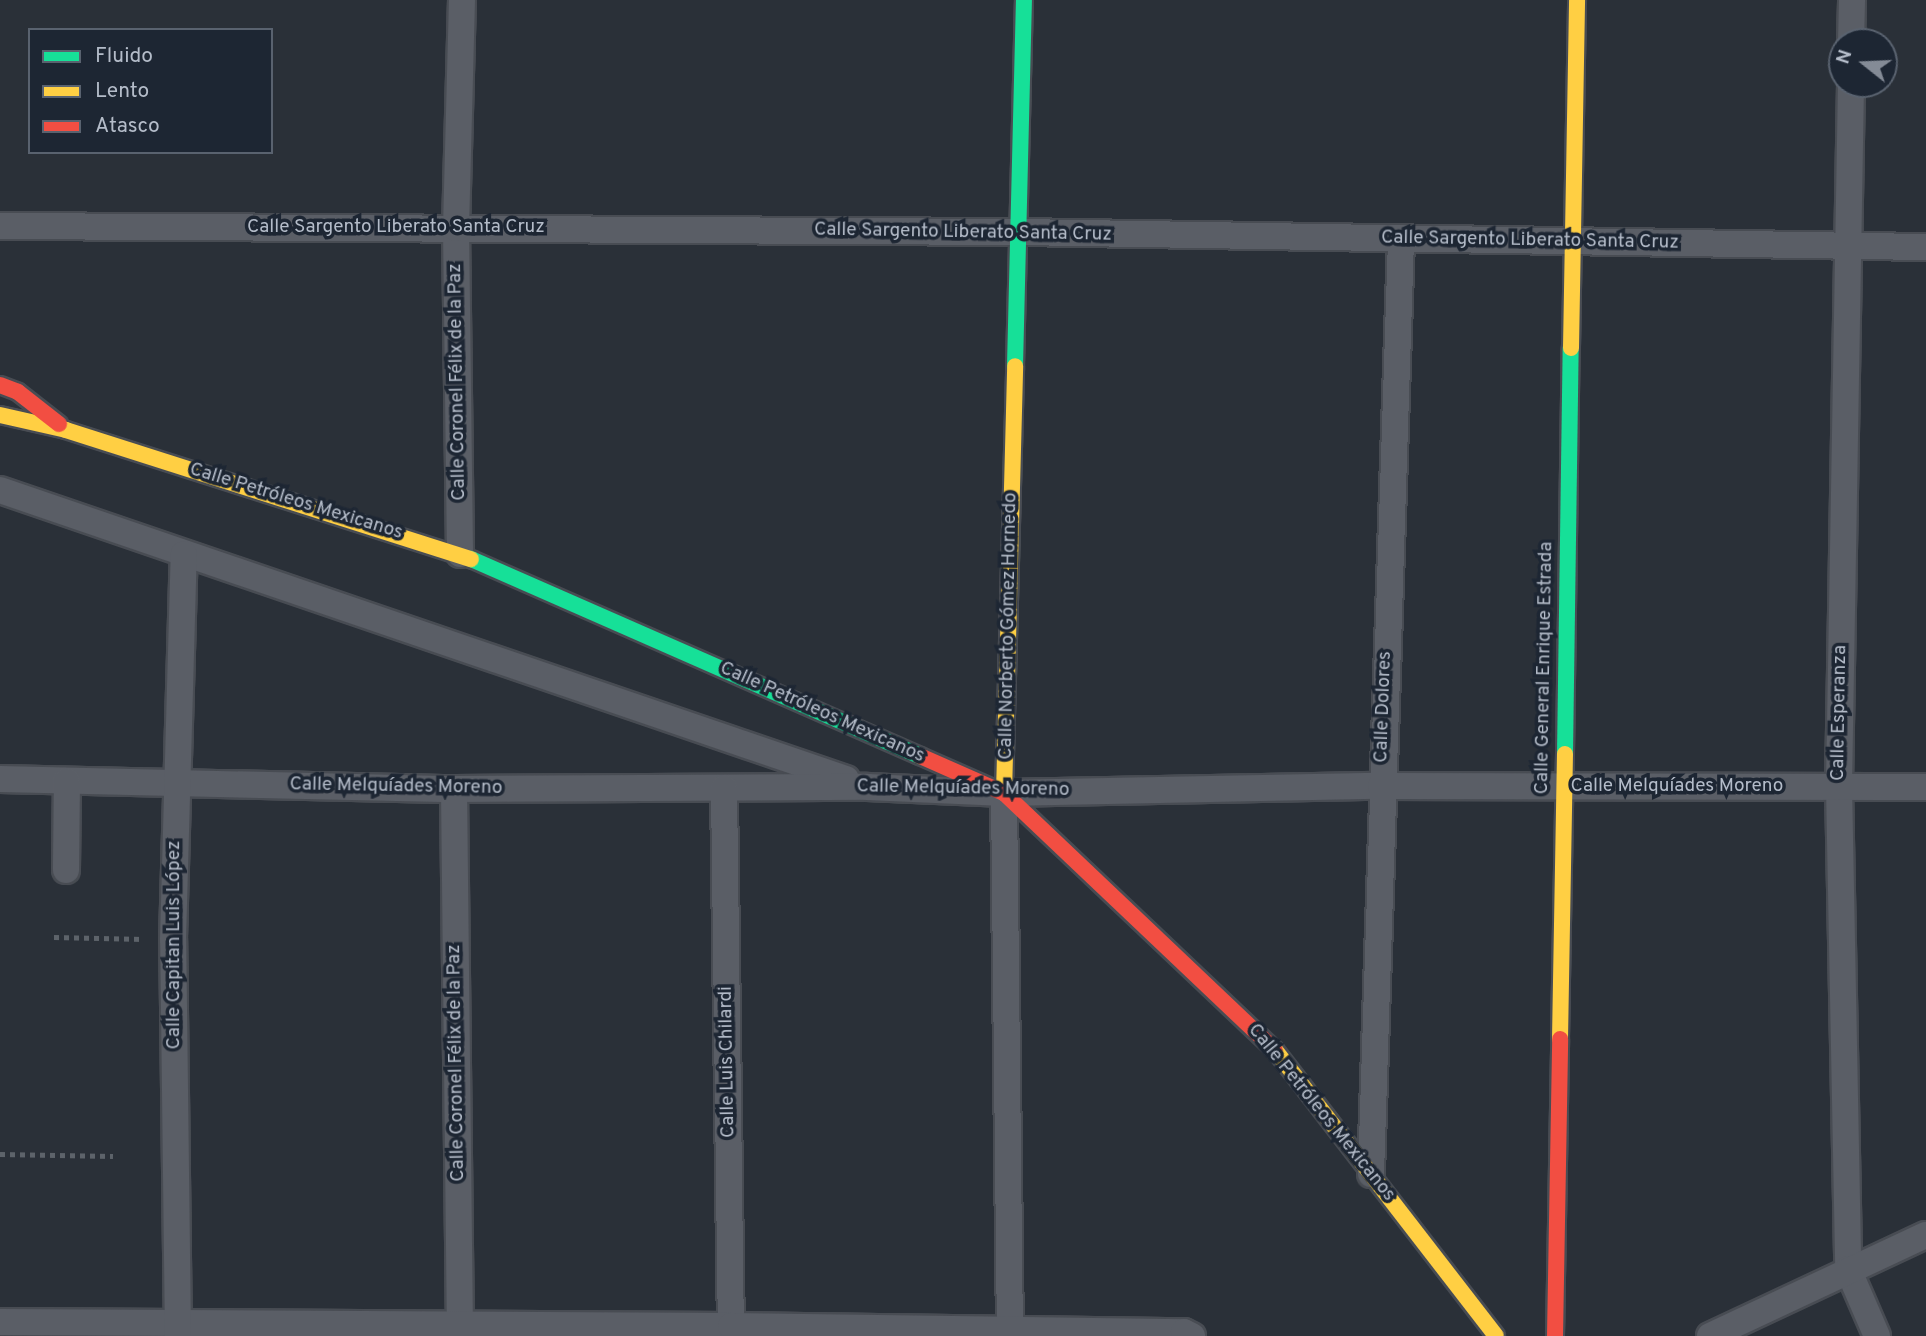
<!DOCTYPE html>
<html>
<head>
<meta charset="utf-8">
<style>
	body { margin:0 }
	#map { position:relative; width:1926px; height:1336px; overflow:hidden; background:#2a3038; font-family:Overpass,sans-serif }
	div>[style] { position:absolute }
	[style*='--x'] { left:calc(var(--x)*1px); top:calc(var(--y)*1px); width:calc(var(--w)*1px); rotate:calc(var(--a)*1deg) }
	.path>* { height:4.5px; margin-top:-2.25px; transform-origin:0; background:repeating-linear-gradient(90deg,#5d636a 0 5px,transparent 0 10px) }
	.roads { filter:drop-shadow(2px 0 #484c53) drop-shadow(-2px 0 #484c53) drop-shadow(0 2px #484c53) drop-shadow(0 -2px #484c53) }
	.street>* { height:26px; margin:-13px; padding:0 13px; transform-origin:13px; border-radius:13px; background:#5a5e66 }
	.fast>* { height:16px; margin:-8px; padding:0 8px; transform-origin:8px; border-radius:8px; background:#16e098 }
	.slow>* { height:16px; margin:-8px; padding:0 8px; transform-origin:8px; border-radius:8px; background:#ffcf43 }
	.jam>* { height:16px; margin:-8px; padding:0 8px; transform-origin:8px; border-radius:8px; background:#f24e42 }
	span { translate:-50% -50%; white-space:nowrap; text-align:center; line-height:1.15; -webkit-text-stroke:7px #1d2633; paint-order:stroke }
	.street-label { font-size:19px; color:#b4bcc9 }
	.legend { position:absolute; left:28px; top:28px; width:245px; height:126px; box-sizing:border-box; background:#1d2633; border:2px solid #59626f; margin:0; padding:9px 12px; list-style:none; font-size:21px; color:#b4bcc9 }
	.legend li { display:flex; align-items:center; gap:14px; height:35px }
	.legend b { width:35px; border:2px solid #59626f }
	.north { position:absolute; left:1828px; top:28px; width:70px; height:70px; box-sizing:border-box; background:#1d2633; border:2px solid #59626f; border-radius:50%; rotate:288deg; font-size:19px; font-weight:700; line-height:28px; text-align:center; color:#b4bcc9 }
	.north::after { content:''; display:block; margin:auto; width:24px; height:32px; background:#848b96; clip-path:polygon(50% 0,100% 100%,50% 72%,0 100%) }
</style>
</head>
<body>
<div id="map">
	<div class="path">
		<div style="--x:54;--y:937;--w:90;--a:1.3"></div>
		<div style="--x:0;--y:1154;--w:113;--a:1"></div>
	</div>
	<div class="roads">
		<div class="street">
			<div style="--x:1851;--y:42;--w:42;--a:-88.6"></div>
			<div style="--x:1851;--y:84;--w:702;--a:90.98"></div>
			<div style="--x:1839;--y:786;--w:483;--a:88.9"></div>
			<div style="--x:1848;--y:1269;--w:73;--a:66.6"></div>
			<div style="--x:0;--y:226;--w:1019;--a:0.34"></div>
			<div style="--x:1019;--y:232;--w:907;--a:0.95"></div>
			<div style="--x:0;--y:490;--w:894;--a:18.86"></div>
			<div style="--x:460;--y:554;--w:326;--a:-90.7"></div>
			<div style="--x:456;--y:228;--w:228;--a:-88.5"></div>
			<div style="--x:0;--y:779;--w:454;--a:1.3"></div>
			<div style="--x:454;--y:789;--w:413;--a:-0.3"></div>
			<div style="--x:867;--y:787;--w:137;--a:2.5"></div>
			<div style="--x:1004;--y:793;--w:377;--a:-1.1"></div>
			<div style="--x:1381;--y:786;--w:545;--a:0.11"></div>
			<div style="--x:724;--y:788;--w:548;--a:89.27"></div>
			<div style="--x:454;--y:789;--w:547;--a:89.37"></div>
			<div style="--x:1004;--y:793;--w:543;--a:89.37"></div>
			<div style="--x:66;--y:870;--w:89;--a:-89.4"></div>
			<div style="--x:1371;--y:1174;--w:934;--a:-88.16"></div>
			<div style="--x:0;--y:1322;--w:731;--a:0.31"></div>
			<div style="--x:731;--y:1326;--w:453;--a:0.8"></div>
			<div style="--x:1184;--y:1332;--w:9;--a:27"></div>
			<div style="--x:178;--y:1336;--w:397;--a:-90.7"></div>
			<div style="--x:173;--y:939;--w:385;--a:-88.4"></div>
			<div style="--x:1710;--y:1336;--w:238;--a:-25.1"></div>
		</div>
		<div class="fast">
			<div style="--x:1015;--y:366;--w:366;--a:-88.6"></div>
			<div style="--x:471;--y:559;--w:490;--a:23.7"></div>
			<div style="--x:1565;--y:754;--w:406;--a:-89.2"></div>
		</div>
		<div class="slow">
			<div style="--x:1571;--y:348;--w:348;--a:-89"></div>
			<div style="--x:0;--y:415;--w:68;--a:12.8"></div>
			<div style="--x:66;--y:430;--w:425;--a:17.7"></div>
			<div style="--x:1004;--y:793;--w:427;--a:-88.5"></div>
			<div style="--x:1560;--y:1039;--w:285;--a:-89"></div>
			<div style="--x:1275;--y:1050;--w:361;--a:52.3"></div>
		</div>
		<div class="jam">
			<div style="--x:0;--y:385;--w:19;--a:21"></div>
			<div style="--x:18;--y:392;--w:52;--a:38"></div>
			<div style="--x:920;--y:756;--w:92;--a:23.8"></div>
			<div style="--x:1004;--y:793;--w:373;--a:43.5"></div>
			<div style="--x:1555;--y:1336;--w:297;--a:-89"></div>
		</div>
	</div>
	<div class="street-label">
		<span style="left:396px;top:228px">Calle Sargento Liberato Santa Cruz</span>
		<span style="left:963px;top:233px;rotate:1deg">Calle Sargento Liberato Santa Cruz</span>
		<span style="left:1530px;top:241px;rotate:1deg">Calle Sargento Liberato Santa Cruz</span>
		<span style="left:458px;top:382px;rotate:-91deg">Calle Coronel Félix de la Paz</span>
		<span style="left:296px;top:502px;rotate:17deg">Calle Petróleos Mexicanos</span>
		<span style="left:1009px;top:626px;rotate:-89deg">Calle Norberto Gómez Hornedo</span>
		<span style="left:1545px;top:668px;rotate:-89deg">Calle General Enrique Estrada</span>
		<span style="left:1384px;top:707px;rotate:-88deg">Calle Dolores</span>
		<span style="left:822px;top:713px;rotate:24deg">Calle Petróleos Mexicanos</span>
		<span style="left:1840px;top:713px;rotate:-89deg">Calle Esperanza</span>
		<span style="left:396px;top:787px;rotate:1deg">Calle Melquíades Moreno</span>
		<span style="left:1677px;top:787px">Calle Melquíades Moreno</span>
		<span style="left:963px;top:789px;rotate:1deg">Calle Melquíades Moreno</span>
		<span style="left:175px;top:945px;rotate:-90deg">Calle Capitan Luis López</span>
		<span style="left:728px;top:1062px;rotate:-91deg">Calle Luis Chilardi</span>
		<span style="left:457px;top:1063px;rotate:-91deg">Calle Coronel Félix de la Paz</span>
		<span style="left:1321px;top:1113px;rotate:51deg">Calle Petróleos Mexicanos</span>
	</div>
	<ul class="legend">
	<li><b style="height:9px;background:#16e098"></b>Fluido</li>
	<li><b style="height:9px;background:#ffcf43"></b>Lento</li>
	<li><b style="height:9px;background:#f24e42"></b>Atasco</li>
	</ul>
	<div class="north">N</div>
</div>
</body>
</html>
